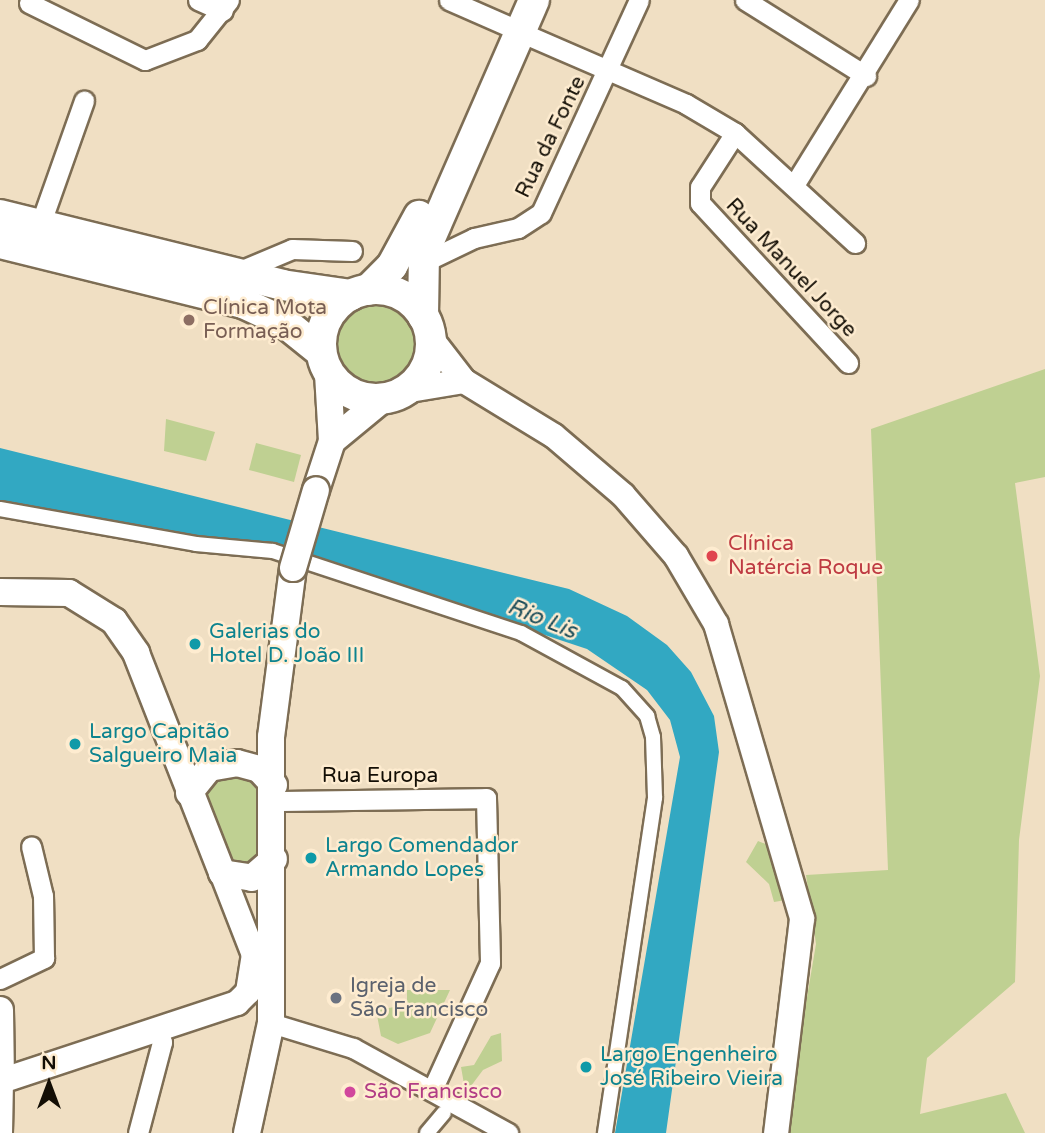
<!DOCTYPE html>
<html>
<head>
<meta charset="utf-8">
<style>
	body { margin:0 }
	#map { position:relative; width:1045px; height:1133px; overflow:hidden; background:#f0dfc3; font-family:"Varela Round",sans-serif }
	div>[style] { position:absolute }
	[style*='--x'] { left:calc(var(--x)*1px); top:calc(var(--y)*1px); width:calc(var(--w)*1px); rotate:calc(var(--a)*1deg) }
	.green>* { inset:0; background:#bfd092 }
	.round { border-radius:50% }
	.water>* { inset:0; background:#32a8c2 }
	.roads { filter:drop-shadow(2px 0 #7d6d54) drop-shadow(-2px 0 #7d6d54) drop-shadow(0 2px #7d6d54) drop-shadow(0 -2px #7d6d54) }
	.pedestrian>* { height:14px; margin:-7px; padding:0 7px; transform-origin:7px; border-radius:7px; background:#fff }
	.minor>* { height:19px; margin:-9.5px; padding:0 9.5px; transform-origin:9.5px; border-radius:9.5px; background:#fff }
	.tertiary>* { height:24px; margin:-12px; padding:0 12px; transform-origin:12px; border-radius:12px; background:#fff }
	.secondary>* { height:26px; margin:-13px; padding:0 13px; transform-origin:13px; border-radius:13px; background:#fff }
	.primary>* { height:30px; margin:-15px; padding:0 15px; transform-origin:15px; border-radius:15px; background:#fff }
	.primary>.ring { margin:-15px; padding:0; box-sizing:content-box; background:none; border:30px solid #fff; border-radius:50% }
	.bridges { filter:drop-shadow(2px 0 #7d6d54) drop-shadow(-2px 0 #7d6d54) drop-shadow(0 2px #7d6d54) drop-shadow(0 -2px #7d6d54) }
	.secondary-bridge>* { height:26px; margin:-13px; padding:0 13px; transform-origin:13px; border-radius:13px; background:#fff }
	.dots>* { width:19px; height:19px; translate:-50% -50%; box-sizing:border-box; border:4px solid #feecd0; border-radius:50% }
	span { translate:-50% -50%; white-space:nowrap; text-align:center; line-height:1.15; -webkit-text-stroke:5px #feecd0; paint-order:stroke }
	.street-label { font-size:21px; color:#130e05 }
	.education-label { font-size:21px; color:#785e54 }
	.left { translate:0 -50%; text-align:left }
	.health-label { font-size:21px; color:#be3a42 }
	.culture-label { font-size:21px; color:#0d838f }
	.worship-label { font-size:21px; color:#5b616d }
	.hotel-label { font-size:21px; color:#b23c85 }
	.water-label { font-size:23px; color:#1f4f5b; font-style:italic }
	.north { position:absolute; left:14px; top:1049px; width:70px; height:70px; -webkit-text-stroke:5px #feecd0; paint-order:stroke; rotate:0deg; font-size:19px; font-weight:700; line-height:28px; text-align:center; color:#130e05 }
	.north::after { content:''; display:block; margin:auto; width:24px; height:32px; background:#130e05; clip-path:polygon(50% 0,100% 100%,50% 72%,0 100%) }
</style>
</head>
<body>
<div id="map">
	<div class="green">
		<div class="round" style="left:334px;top:302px;width:82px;height:82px"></div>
		<div style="clip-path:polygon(1045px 369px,1045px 477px,1015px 483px,1040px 676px,1019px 840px,1015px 982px,927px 1058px,920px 1114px,1006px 1093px,1025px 1133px,784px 1133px,816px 944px,806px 875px,888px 870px,871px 429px)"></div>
		<div style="clip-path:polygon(166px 419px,215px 432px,206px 461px,164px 451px)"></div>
		<div style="clip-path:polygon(256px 443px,301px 455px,294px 482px,249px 470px)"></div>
		<div style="clip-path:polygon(244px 773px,261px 795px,264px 852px,247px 865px,229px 857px,206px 797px,210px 781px)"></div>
		<div style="clip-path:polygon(758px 841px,768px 845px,786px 900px,774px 902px,769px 884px,746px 862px)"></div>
		<div style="clip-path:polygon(407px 990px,450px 990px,430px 1033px,398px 1044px,381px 1036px,376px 1010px,407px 1005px)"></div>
		<div style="clip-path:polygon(501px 1033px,502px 1061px,483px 1070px,471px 1086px,464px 1084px,461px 1067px,474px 1065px,491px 1036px)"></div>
	</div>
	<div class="water">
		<div style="clip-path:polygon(0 448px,569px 589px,627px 616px,667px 645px,691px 672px,714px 716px,719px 752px,666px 1133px,615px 1133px,680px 757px,670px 720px,647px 690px,587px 649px,318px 560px,0 501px)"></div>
	</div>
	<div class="roads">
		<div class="pedestrian">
			<div style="--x:0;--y:509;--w:199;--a:10.1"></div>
			<div style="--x:196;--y:544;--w:77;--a:5.2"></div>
			<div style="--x:273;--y:551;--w:261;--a:18.3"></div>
			<div style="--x:521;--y:633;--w:115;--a:28.6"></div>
			<div style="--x:622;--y:688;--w:38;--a:48"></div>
			<div style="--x:647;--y:716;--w:22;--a:74"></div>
			<div style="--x:653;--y:737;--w:61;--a:88.1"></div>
			<div style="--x:655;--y:798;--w:339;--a:98.5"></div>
			<div style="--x:427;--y:1133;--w:26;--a:-50"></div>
		</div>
		<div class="minor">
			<div style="--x:198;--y:0;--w:27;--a:24"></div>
			<div style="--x:449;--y:0;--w:62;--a:23.7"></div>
			<div style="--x:745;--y:0;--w:143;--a:32.1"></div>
			<div style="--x:29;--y:3;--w:129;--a:26.2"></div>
			<div style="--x:145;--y:60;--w:56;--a:-21"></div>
			<div style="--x:197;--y:40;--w:51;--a:-51.3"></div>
			<div style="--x:520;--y:32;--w:181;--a:23.4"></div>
			<div style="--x:686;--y:104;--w:57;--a:30.6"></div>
			<div style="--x:735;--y:133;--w:163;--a:42.5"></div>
			<div style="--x:735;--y:133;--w:64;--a:122.9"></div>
			<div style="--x:700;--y:187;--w:16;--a:90"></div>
			<div style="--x:700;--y:203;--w:218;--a:47.2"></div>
			<div style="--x:796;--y:182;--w:214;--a:-58.2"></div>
			<div style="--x:40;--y:225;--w:132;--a:-70.5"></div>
			<div style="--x:420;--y:264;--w:60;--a:-25.7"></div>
			<div style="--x:474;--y:238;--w:45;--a:-12.8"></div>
			<div style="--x:518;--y:228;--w:27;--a:-33"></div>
			<div style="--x:541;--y:213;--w:234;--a:-65.3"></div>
			<div style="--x:235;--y:273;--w:62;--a:-22.8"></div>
			<div style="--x:292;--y:249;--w:60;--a:1.9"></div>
			<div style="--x:273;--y:801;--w:213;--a:-0.8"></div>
			<div style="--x:486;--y:798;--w:165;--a:88.6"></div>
			<div style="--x:490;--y:963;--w:137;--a:114.5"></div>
			<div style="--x:0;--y:979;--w:49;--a:-25.5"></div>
			<div style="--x:44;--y:958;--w:62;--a:-90.9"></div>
			<div style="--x:43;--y:896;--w:51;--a:-103.5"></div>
			<div style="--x:271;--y:1023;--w:86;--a:17"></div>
			<div style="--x:353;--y:1048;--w:177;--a:28.7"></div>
			<div style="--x:138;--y:1133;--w:94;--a:-75.2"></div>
			<div style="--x:162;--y:1042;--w:14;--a:-111"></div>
		</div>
		<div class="tertiary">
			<div style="--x:430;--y:337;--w:56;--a:52.3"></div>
			<div style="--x:464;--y:381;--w:105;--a:31.4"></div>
			<div style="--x:554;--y:436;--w:91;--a:40.5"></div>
			<div style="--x:623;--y:495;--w:81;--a:49"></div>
			<div style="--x:676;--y:556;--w:79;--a:59.5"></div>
			<div style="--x:716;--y:624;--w:307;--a:73.7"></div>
			<div style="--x:802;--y:919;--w:216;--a:96.9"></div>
			<div style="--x:404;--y:391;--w:61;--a:-9.5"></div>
			<div style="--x:0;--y:1133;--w:52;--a:-88.9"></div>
			<div style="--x:1;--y:1081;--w:249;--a:-18.3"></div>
			<div style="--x:237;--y:1003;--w:16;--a:-45"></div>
			<div style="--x:248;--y:992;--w:37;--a:-81"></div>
			<div style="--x:254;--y:955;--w:88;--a:-111.3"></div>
		</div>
		<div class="secondary">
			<div style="--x:332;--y:441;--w:66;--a:-39.5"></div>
			<div style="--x:316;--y:490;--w:52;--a:-71.9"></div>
			<div style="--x:332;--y:441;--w:68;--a:-93.4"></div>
			<div style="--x:0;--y:592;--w:69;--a:0.8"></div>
			<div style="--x:69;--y:593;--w:53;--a:31.9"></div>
			<div style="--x:114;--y:621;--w:39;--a:55"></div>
			<div style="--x:136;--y:653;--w:236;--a:68.6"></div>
			<div style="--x:222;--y:873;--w:30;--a:9"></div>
			<div style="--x:252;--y:878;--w:29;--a:-41"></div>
			<div style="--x:189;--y:793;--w:32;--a:-51"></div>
			<div style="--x:209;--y:768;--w:28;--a:-10"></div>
			<div style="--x:237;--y:763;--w:23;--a:15"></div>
			<div style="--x:259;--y:769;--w:22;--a:47"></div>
			<div style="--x:0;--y:1010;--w:71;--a:89.2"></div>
			<div style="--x:247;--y:1133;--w:113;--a:-77.7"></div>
			<div style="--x:271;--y:1023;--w:286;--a:-90"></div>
			<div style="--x:271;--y:737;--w:170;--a:-82.6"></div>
		</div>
		<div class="primary">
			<div style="--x:0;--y:215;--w:291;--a:13.9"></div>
			<div style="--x:282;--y:285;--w:70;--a:8.2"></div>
			<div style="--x:0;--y:243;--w:250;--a:13.9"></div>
			<div style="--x:243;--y:303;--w:45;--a:24.9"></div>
			<div style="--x:284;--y:322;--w:48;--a:39"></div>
			<div class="ring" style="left:321px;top:289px;width:80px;height:80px"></div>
			<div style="--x:368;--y:290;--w:34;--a:-45"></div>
			<div style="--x:392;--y:266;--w:57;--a:-61.6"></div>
			<div style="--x:423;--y:316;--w:64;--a:-89.1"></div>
			<div style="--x:424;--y:252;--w:275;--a:-66.4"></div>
		</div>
	</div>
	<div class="bridges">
		<div class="secondary-bridge">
			<div style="--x:293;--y:568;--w:81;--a:-73.6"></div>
		</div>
	</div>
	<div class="dots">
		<div style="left:189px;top:320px;background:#8d6e63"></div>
		<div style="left:712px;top:556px;background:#e0444e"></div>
		<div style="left:195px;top:644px;background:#0f9aa8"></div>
		<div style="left:75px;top:744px;background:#0f9aa8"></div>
		<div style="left:311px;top:858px;background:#0f9aa8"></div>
		<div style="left:336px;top:998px;background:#6b7280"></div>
		<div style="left:586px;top:1067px;background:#0f9aa8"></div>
		<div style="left:350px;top:1092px;background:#d1479c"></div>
	</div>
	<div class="street-label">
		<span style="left:551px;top:137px;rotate:-64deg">Rua da Fonte</span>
		<span style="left:791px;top:268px;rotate:47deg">Rua Manuel Jorge</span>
		<span style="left:380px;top:776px">Rua Europa</span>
	</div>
	<div class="education-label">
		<span class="left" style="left:203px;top:320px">Clínica Mota<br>Formação</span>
	</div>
	<div class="health-label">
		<span class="left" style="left:728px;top:556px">Clínica<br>Natércia Roque</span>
	</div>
	<div class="culture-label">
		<span class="left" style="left:209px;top:644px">Galerias do<br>Hotel D. João III</span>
		<span class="left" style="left:89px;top:744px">Largo Capitão<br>Salgueiro Maia</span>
		<span class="left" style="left:325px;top:858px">Largo Comendador<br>Armando Lopes</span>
		<span class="left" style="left:600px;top:1067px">Largo Engenheiro<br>José Ribeiro Vieira</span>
	</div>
	<div class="worship-label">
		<span class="left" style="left:350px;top:998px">Igreja de<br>São Francisco</span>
	</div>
	<div class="hotel-label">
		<span class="left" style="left:364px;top:1092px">São Francisco</span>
	</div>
	<div class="water-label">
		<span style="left:542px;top:619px;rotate:22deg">Rio Lis</span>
	</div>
	<div class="north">N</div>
</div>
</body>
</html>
